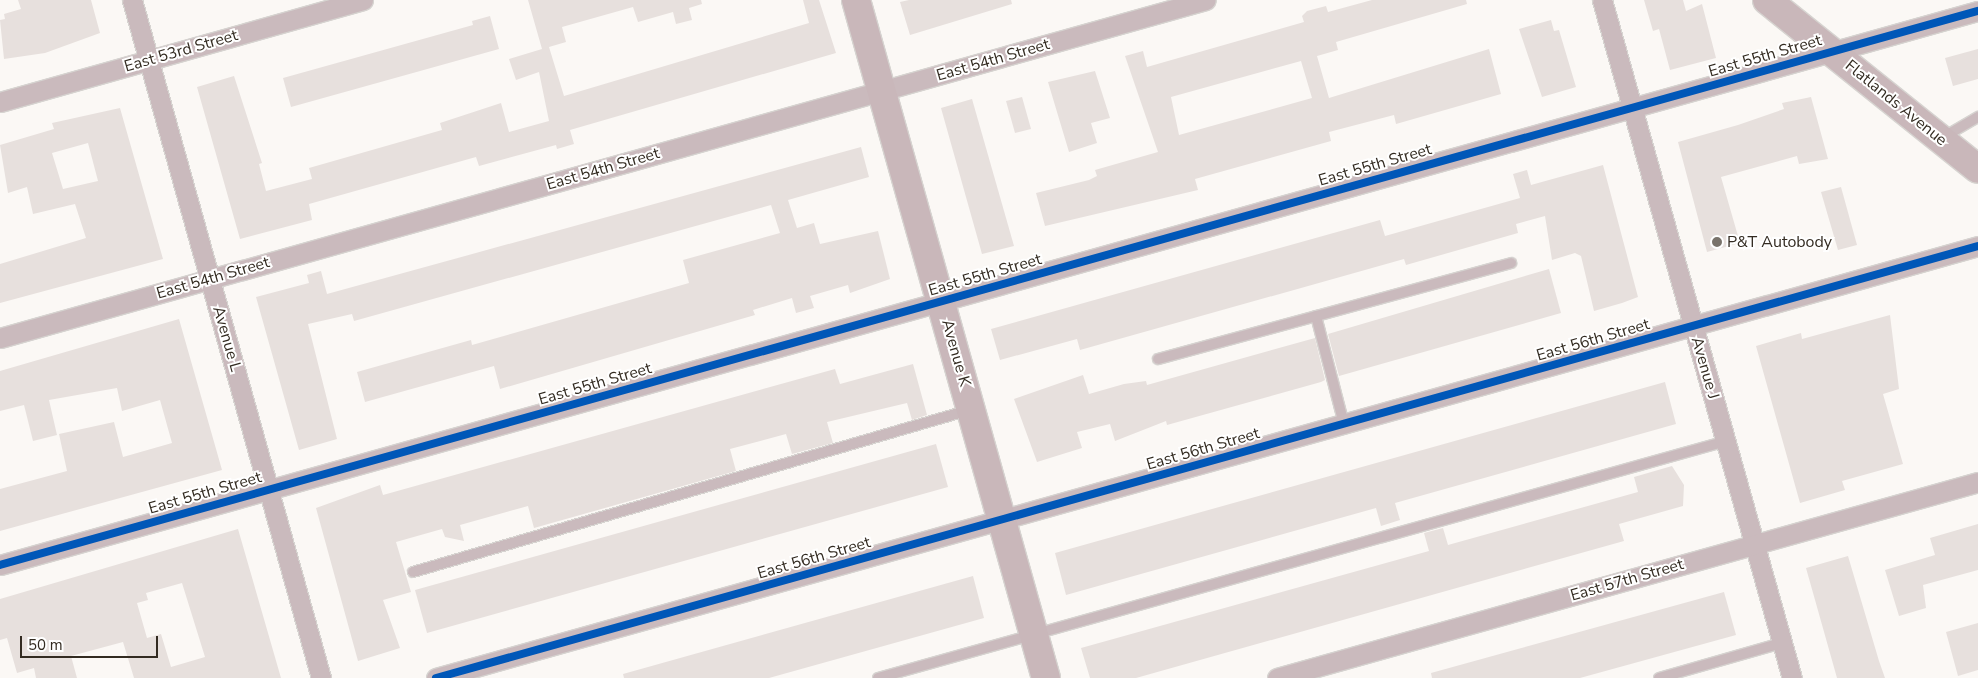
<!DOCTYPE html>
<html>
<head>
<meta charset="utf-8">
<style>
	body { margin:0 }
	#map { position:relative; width:1978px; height:678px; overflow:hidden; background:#fbf8f5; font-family:"Nunito Sans",sans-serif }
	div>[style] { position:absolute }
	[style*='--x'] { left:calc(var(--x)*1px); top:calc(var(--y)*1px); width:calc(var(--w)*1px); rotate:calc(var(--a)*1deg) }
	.building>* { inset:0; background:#e7e0dd }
	.roads { filter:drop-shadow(1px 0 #d6d3d0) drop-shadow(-1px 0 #d6d3d0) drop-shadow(0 1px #d6d3d0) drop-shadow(0 -1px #d6d3d0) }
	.lane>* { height:10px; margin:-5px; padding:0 5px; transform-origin:5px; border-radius:5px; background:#cababd }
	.street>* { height:19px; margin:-9.5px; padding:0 9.5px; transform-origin:9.5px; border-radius:9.5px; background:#cababd }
	.secondary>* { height:28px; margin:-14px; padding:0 14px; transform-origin:14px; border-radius:14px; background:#c9b7ba }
	.cycleway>* { height:8px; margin:-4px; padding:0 4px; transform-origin:4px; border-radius:4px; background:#0057b8 }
	.dots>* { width:14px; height:14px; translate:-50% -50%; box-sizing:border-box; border:2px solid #fff; border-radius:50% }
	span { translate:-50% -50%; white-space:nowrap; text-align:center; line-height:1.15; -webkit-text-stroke:4px #fff; paint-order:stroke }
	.street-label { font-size:16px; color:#332b21 }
	.poi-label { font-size:16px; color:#332b21 }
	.left { translate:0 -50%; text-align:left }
	.scale { position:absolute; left:20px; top:636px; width:138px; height:22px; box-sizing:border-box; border:2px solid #332b21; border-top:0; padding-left:6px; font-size:15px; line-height:18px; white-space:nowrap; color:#332b21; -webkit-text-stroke:4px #fff; paint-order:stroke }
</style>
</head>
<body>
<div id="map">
	<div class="building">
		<div style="clip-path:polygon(18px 0,91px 0,100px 33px,45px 53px,4px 59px,0 20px,5px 19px,4px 14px,21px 9px)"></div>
		<div style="clip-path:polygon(528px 0,701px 0,702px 4px,689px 8px,692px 20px,676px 24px,673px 12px,638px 22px,633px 7px,562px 27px,566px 42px,549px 47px,564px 96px,809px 23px,803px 0,819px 0,836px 53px,570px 130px,574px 144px,557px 149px,556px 145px,479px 166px,476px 157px,309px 204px,312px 220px,240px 239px,197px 87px,234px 76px,262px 163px,259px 164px,266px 191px,312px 179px,309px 168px,442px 130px,440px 123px,501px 103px,509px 132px,549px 121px,539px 72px,516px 80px,509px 59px,542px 49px)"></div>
		<div style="clip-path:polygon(909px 0,1011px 0,1012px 4px,910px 35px,900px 2px)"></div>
		<div style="clip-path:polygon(evenodd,1372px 0,1466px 0,1467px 4px,1336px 42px,1338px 50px,1317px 56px,1329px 98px,1489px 49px,1501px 94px,1396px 124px,1394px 115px,1329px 132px,1331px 141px,1195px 179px,1198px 190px,1045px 226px,1036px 193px,1089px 180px,1097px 176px,1095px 170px,1158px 152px,1125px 56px,1143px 51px,1147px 67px,1304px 22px,1302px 16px,1307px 11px,1326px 6px,1328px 12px,1372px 0,1301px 61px,1312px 98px,1179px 135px,1171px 97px,1301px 61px)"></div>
		<div style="clip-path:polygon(1644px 0,1683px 0,1686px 11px,1702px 4px,1716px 58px,1670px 70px,1659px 29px,1653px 31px)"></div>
		<div style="clip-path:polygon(490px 16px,499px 49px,291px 107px,283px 78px,473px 25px,472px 21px)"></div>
		<div style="clip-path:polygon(1551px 20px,1554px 31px,1559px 30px,1576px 87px,1542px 97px,1519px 29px)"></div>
		<div style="clip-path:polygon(1978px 49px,1978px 79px,1953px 86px,1945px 58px)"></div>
		<div style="clip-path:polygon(1095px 71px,1110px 118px,1091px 123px,1097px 143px,1069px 152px,1048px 82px)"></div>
		<div style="clip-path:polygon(1022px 97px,1031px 129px,1015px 133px,1006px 101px)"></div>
		<div style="clip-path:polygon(1811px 97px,1828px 159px,1799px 164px,1797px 156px,1721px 177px,1740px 243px,1707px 252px,1678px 142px,1738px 125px,1784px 109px,1782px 103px)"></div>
		<div style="clip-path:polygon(972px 99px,1014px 246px,982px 254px,941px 108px)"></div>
		<div style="clip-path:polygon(evenodd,120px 108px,163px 259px,0 303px,0 264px,86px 238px,75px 204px,33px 214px,27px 187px,8px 193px,0 145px,54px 129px,52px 123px,120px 108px,88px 143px,98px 181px,63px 189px,52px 153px,88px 143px)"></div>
		<div style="clip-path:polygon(861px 147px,869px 177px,788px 200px,797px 228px,814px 223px,820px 244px,878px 231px,890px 279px,850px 293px,848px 285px,810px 296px,814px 308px,796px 313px,792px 298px,753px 310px,755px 315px,500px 389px,494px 366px,365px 402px,357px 372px,471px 340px,472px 345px,689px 283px,683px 260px,780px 233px,771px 205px,354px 321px,352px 314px,308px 324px,337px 439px,299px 450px,256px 297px,309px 283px,307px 275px,321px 271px,327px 294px)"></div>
		<div style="clip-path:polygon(1603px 165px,1638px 297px,1622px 303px,1594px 311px,1581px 256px,1575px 253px,1552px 260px,1545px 216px,1516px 224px,1518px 233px,1406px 265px,1404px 259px,1080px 350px,1077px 339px,1000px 360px,991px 329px,1380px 220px,1385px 236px,1520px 198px,1513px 174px,1527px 170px,1531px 185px)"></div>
		<div style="clip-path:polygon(1841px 187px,1857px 245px,1838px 250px,1821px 192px)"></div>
		<div style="clip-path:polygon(1549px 269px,1561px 313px,1339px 376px,1328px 334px)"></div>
		<div style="clip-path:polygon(1890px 315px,1899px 389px,1883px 394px,1903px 464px,1842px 481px,1845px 490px,1800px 503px,1756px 346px,1801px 333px,1802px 339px)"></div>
		<div style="clip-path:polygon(179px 319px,222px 470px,0 531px,0 489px,67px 471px,59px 434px,114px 422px,123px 457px,172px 443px,160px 400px,122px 411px,117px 388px,49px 400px,57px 435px,33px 441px,24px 405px,0 411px,0 371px)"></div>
		<div style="clip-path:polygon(1315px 338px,1325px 380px,1321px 382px,1167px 425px,1166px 421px,1115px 441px,1110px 424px,1077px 432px,1082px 448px,1037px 462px,1014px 399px,1083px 375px,1089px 394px,1124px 384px,1146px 381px,1147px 385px)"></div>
		<div style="clip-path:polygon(913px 364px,927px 415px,912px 420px,907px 403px,827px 422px,833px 443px,792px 454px,786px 434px,730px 449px,736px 471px,534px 528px,528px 506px,460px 525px,464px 541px,445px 537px,442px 529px,396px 542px,411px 592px,383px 600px,400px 648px,358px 661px,316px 508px,380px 485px,383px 495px,835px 369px,840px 384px)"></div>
		<div style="clip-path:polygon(1665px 382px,1676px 424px,1395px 503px,1400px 520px,1381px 526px,1376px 508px,1066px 595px,1055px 553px)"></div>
		<div style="clip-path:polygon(936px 444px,948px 487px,427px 633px,415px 590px)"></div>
		<div style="clip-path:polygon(1672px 466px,1684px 485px,1683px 506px,1619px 524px,1624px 541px,1136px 678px,1090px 678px,1081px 648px,1429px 551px,1424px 533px,1443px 528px,1448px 545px,1638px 492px,1634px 477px)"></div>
		<div style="clip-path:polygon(1978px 524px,1978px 570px,1923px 585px,1926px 608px,1899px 616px,1885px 570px,1935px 555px,1930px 538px)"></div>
		<div style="clip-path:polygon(evenodd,238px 529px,281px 678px,134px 678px,123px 642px,71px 656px,77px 678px,36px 678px,34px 668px,17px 673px,7px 638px,0 640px,0 599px,238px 529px,182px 583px,205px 657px,171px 667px,161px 634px,147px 638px,137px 603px,148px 600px,146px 593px,182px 583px)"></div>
		<div style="clip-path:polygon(1848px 556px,1879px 661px,1885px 678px,1837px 678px,1806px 568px)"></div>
		<div style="clip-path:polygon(973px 576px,984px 618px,769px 678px,624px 678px,623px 674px)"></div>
		<div style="clip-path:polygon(1724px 592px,1736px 635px,1580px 678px,1432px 678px,1431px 673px)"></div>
		<div style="clip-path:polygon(1978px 623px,1978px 670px,1958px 676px,1946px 632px)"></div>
	</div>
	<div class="roads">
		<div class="lane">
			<div style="--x:1942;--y:138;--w:42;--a:-30.3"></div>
			<div style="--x:1316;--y:316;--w:112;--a:75.5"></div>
			<div style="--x:1158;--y:359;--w:366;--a:-15.2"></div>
			<div style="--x:413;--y:572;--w:579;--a:-16.24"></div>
			<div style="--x:878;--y:678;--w:880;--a:-15.61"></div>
			<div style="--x:1659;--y:678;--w:128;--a:-15.9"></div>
		</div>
		<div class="street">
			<div style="--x:132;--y:0;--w:704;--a:74.42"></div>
			<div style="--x:1602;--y:0;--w:704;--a:74.35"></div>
			<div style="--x:0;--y:102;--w:377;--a:-15.7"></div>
			<div style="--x:0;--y:338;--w:1252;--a:-15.66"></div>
			<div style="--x:0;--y:565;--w:2054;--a:-15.65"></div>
			<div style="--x:436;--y:678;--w:1601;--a:-15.65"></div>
			<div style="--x:1277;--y:678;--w:728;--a:-15.62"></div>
		</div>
		<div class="secondary">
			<div style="--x:856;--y:0;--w:704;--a:74.35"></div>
			<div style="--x:1767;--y:0;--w:270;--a:38.7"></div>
		</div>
	</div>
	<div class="cycleway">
		<div style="--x:0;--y:565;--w:2054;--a:-15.65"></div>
		<div style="--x:436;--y:678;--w:1601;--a:-15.65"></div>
	</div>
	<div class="dots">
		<div style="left:1717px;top:242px;background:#79736b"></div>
	</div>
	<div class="street-label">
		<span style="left:181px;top:51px;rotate:-16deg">East 53rd Street</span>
		<span style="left:1765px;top:56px;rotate:-16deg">East 55th Street</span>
		<span style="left:993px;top:60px;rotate:-16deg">East 54th Street</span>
		<span style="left:1896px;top:103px;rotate:39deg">Flatlands Avenue</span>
		<span style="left:1375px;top:165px;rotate:-16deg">East 55th Street</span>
		<span style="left:603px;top:169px;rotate:-16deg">East 54th Street</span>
		<span style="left:985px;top:275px;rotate:-16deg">East 55th Street</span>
		<span style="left:213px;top:278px;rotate:-16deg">East 54th Street</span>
		<span style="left:227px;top:339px;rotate:74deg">Avenue L</span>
		<span style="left:1593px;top:340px;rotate:-16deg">East 56th Street</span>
		<span style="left:956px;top:353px;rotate:74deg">Avenue K</span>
		<span style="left:1705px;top:368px;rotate:74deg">Avenue J</span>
		<span style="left:595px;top:384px;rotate:-16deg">East 55th Street</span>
		<span style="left:1203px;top:449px;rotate:-16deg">East 56th Street</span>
		<span style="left:205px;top:493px;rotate:-16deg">East 55th Street</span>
		<span style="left:814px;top:558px;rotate:-16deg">East 56th Street</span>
		<span style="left:1627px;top:580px;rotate:-16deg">East 57th Street</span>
	</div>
	<div class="poi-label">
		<span class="left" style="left:1727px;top:242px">P&amp;T Autobody</span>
	</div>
	<div class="scale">50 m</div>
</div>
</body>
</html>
